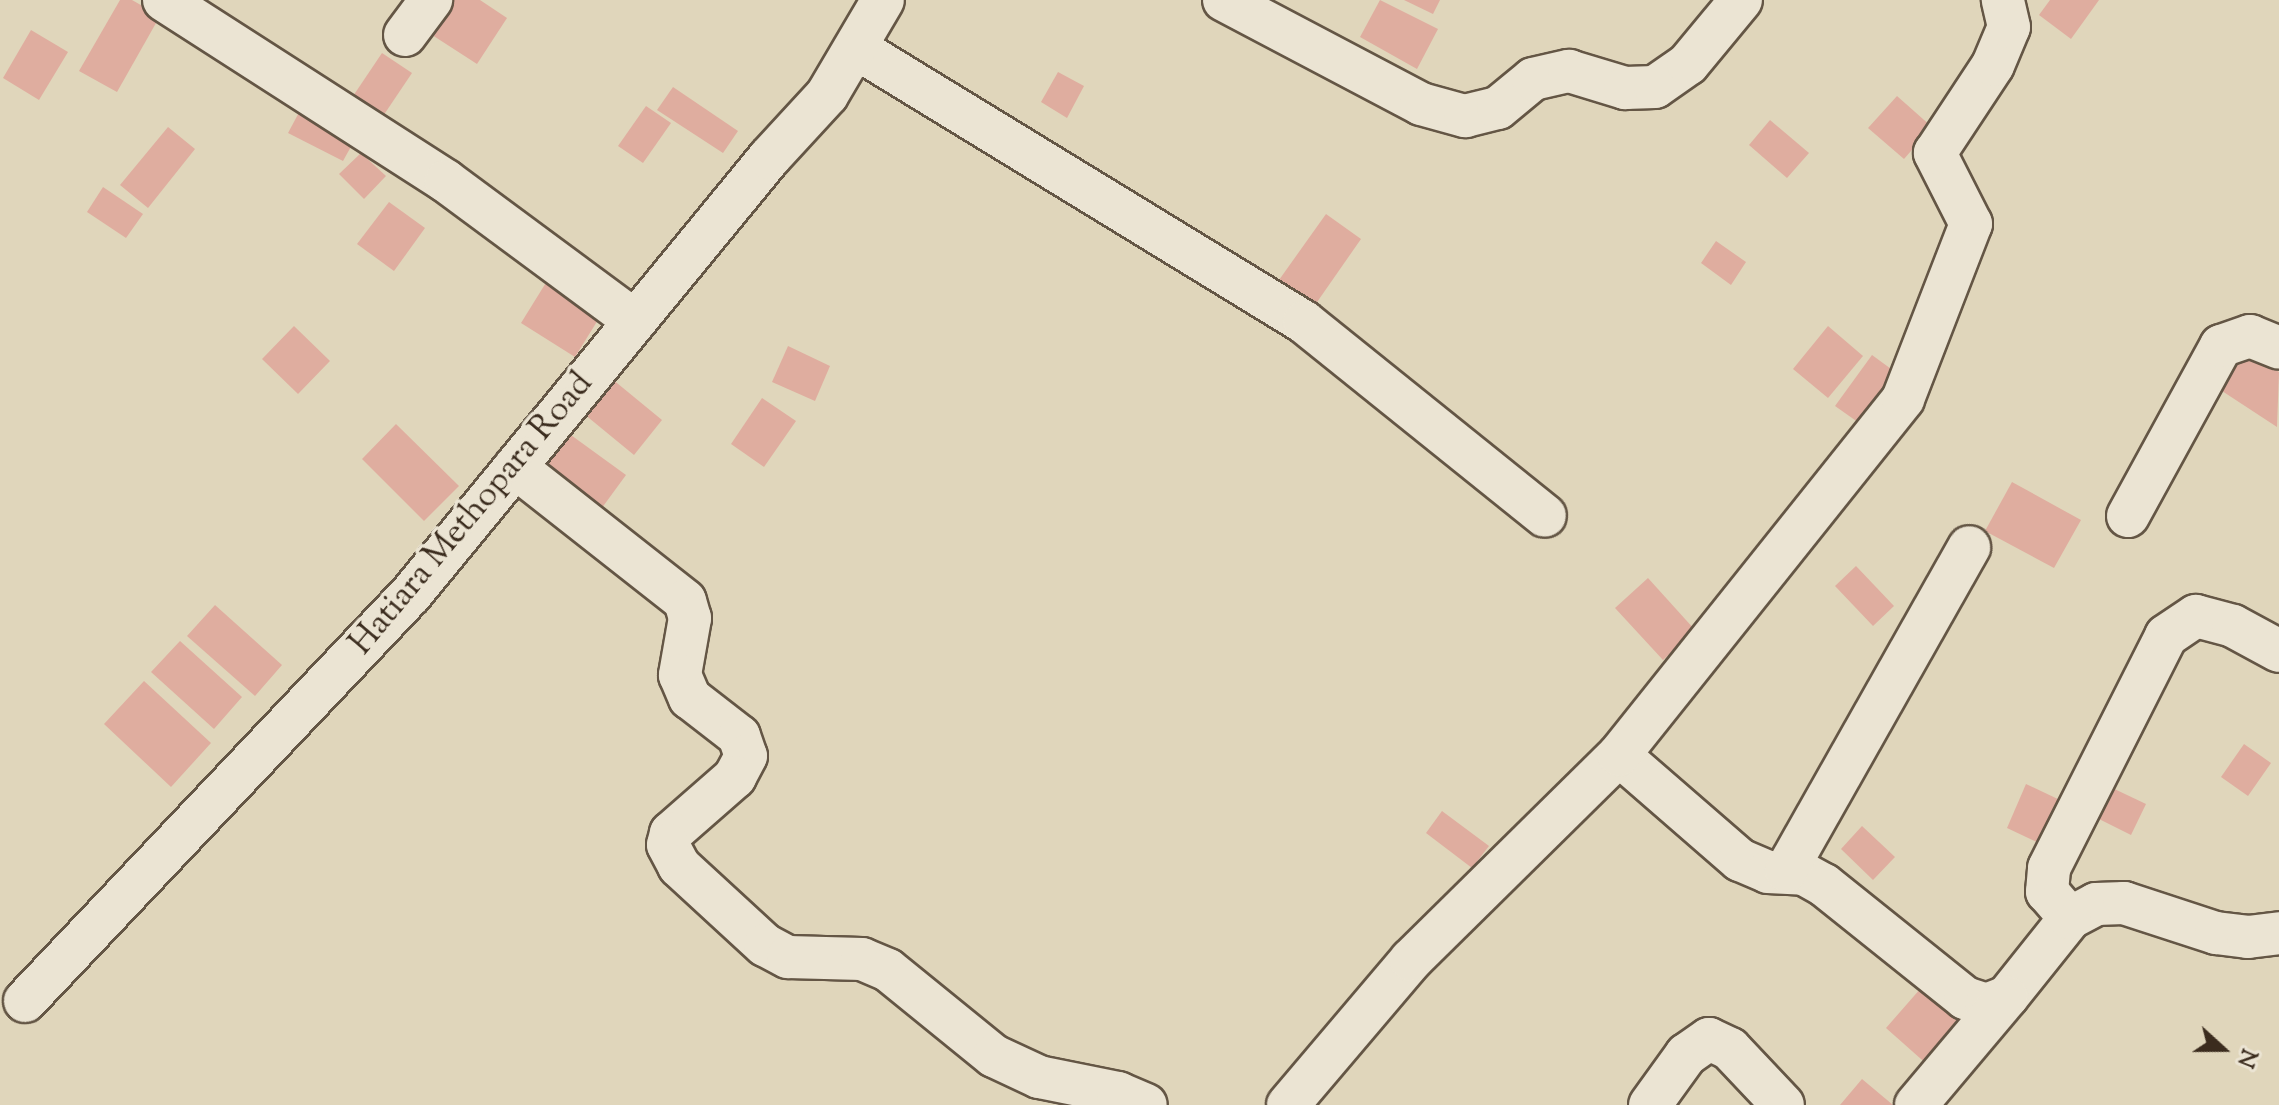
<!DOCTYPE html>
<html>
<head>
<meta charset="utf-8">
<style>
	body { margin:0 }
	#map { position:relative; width:2279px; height:1105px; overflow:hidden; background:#e0d6bb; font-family:"Sorts Mill Goudy",serif }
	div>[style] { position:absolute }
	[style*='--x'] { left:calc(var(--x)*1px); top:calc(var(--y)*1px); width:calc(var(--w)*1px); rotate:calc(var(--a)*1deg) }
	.building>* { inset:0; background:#dfad9f }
	.roads { filter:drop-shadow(2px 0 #645645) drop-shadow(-2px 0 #645645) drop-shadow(0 2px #645645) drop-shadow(0 -2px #645645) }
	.minor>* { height:42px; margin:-21px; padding:0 21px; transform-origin:21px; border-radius:21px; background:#ebe4d3 }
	span { translate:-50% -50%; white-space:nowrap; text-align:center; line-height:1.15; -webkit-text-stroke:7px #ebe4d3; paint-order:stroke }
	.street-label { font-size:34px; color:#3b2c1e }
	.north { position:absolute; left:2183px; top:1009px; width:80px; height:80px; -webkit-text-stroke:6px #ebe4d3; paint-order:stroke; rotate:111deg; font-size:22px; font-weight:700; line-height:32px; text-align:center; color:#3b2c1e }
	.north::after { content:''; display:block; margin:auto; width:28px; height:36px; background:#3b2c1e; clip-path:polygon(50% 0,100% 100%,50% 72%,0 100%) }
</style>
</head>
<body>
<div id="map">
	<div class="building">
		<div style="clip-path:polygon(120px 0,132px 0,160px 16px,117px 92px,79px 71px)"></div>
		<div style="clip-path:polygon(451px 0,480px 0,507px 18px,477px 64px,429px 33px)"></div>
		<div style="clip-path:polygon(1380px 0,1438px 29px,1417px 69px,1360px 37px)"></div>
		<div style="clip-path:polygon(1404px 0,1440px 0,1433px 14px)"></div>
		<div style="clip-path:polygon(2050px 0,2099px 0,2071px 39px,2039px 15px)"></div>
		<div style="clip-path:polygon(31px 30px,68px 52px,39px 100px,3px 78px)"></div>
		<div style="clip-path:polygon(382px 53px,412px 73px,375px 128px,345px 108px)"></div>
		<div style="clip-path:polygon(1058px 72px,1084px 86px,1067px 118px,1041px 102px)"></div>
		<div style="clip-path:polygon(673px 87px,738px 131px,723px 153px,657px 110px)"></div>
		<div style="clip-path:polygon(1897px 96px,1932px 127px,1904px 159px,1868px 128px)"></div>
		<div style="clip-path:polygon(303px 105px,358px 134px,343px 161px,288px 133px)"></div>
		<div style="clip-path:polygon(646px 106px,671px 123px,643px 163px,618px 146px)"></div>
		<div style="clip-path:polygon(1770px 120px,1809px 153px,1787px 178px,1749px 145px)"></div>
		<div style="clip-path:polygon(168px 127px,195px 149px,148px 208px,120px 185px)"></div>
		<div style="clip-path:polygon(361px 153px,386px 176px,364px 199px,339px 174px)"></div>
		<div style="clip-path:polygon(103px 187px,143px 214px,126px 238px,87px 212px)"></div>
		<div style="clip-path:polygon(389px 202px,425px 228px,394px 271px,357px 244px)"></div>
		<div style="clip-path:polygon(1326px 214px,1361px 239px,1315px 305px,1279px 280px)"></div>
		<div style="clip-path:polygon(1716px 241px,1746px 262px,1731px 285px,1701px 263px)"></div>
		<div style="clip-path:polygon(552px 273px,606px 307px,575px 357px,521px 323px)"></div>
		<div style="clip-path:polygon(294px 326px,330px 361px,298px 394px,262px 359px)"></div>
		<div style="clip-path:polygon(1828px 326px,1863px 356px,1828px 398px,1793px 369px)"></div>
		<div style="clip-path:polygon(788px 346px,830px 366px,815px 401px,772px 382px)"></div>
		<div style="clip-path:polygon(2245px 350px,2279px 372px,2277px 427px,2219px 389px)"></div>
		<div style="clip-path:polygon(1872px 355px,1898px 374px,1862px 425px,1835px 406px)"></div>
		<div style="clip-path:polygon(606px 374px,662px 420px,634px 455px,578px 409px)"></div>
		<div style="clip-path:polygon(762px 398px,796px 421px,764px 467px,731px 444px)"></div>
		<div style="clip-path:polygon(396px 424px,459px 486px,424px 521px,362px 459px)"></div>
		<div style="clip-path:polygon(564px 430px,626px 475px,596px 516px,535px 470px)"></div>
		<div style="clip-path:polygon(2012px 482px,2081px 520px,2054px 568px,1985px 531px)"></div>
		<div style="clip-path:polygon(1856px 566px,1894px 606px,1873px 626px,1835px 586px)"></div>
		<div style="clip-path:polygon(1648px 578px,1695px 630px,1663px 660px,1615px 608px)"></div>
		<div style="clip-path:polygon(215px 605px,282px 665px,255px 696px,187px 636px)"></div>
		<div style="clip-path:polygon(180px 641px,242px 697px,214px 729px,151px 672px)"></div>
		<div style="clip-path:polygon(144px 681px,211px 743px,171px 787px,104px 724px)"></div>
		<div style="clip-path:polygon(2244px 744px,2271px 763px,2248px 796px,2221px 777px)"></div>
		<div style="clip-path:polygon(2026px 784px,2062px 801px,2043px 845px,2007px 828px)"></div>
		<div style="clip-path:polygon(2106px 785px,2146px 804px,2131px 835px,2091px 815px)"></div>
		<div style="clip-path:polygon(1442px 811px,1489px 846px,1472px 868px,1426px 833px)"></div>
		<div style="clip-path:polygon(1862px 826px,1895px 857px,1873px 880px,1841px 849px)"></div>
		<div style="clip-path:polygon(1928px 980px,1972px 1019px,1930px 1067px,1886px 1028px)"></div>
		<div style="clip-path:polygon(1862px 1079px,1893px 1105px,1840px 1105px)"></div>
	</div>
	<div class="roads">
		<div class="minor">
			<div style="--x:164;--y:0;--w:335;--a:32.7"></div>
			<div style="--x:446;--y:181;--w:235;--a:36.5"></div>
			<div style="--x:1224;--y:0;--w:223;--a:27.8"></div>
			<div style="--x:1421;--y:104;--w:46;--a:15.3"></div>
			<div style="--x:1465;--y:116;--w:34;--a:-14"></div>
			<div style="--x:1498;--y:108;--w:45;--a:-39.6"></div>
			<div style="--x:1533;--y:79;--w:37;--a:-13"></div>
			<div style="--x:1569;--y:71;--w:59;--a:16.9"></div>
			<div style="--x:1625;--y:88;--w:30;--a:-2"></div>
			<div style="--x:1655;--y:87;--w:40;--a:-34.9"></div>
			<div style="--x:1688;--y:64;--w:83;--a:-50.4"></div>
			<div style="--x:405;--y:35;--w:44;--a:-53.4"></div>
			<div style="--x:856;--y:48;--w:525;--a:31.45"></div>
			<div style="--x:1304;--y:322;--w:309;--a:38.8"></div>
			<div style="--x:515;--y:467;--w:216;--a:38.2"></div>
			<div style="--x:685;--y:601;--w:18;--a:74"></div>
			<div style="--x:690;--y:618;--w:58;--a:100"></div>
			<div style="--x:680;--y:675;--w:25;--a:67"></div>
			<div style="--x:690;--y:698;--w:62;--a:37.8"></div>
			<div style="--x:739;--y:736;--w:21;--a:71"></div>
			<div style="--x:746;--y:756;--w:24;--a:118"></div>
			<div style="--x:735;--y:777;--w:85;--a:138.8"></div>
			<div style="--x:671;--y:833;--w:12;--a:104"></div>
			<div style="--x:668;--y:845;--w:24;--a:62"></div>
			<div style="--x:679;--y:866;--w:117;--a:42.6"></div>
			<div style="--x:765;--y:945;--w:26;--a:28"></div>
			<div style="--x:788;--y:957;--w:74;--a:1.5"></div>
			<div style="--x:862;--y:959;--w:28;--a:23"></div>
			<div style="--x:888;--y:970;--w:136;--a:39.1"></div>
			<div style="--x:994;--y:1056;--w:50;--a:25"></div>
			<div style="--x:1039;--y:1077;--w:81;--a:11.4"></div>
			<div style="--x:1118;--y:1093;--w:30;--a:23"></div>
			<div style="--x:2128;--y:516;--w:194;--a:-61.3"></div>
			<div style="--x:2221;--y:346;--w:31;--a:-19"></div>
			<div style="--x:2250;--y:336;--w:31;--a:22"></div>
			<div style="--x:1619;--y:755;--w:160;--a:41"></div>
			<div style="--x:1740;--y:860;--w:30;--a:23"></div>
			<div style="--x:1768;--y:872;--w:36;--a:3"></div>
			<div style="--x:1804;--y:874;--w:23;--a:29"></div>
			<div style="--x:1824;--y:885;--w:181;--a:38.7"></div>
			<div style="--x:1965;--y:998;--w:22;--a:18"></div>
			<div style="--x:1986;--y:1005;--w:22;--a:-21"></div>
			<div style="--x:2007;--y:997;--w:101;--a:-51.4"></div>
			<div style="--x:2070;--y:918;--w:30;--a:-28"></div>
			<div style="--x:2096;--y:904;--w:28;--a:-2"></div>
			<div style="--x:2124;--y:903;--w:97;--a:18.1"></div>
			<div style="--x:2216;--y:933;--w:32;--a:7"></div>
			<div style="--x:2248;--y:937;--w:31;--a:-7"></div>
			<div style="--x:1786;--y:871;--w:372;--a:-60.5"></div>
			<div style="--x:2070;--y:918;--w:35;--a:-131"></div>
			<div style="--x:2047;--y:892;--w:24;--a:-85"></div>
			<div style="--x:2049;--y:868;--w:260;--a:-63.2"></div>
			<div style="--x:2166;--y:636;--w:36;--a:-34"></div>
			<div style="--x:2196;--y:616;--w:38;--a:15"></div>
			<div style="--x:2233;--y:626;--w:52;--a:28.5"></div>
			<div style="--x:25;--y:1001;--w:561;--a:-46.52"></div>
			<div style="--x:411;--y:594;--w:564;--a:-50.61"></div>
			<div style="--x:769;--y:158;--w:86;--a:-47.4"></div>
			<div style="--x:827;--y:95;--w:110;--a:-59.5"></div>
			<div style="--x:1288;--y:1105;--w:190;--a:-49.7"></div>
			<div style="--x:1411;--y:960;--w:292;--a:-44.6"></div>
			<div style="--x:1619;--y:755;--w:455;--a:-51.4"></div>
			<div style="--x:1903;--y:399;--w:188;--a:-68.8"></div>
			<div style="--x:1971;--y:224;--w:80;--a:-116.9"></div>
			<div style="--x:1935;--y:153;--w:105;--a:-56.6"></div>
			<div style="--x:1993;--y:65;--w:41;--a:-67.2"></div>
			<div style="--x:2009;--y:27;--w:28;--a:-103"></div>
			<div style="--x:1650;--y:1105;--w:62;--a:-54.2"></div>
			<div style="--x:1686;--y:1055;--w:28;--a:-35"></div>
			<div style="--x:1709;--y:1039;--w:23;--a:25"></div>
			<div style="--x:1730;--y:1049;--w:77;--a:46.6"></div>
			<div style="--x:1916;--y:1105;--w:141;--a:-49.9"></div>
		</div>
	</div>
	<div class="street-label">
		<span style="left:472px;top:514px;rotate:-50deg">Hatiara Methopara Road</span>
	</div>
	<div class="north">N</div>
</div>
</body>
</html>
